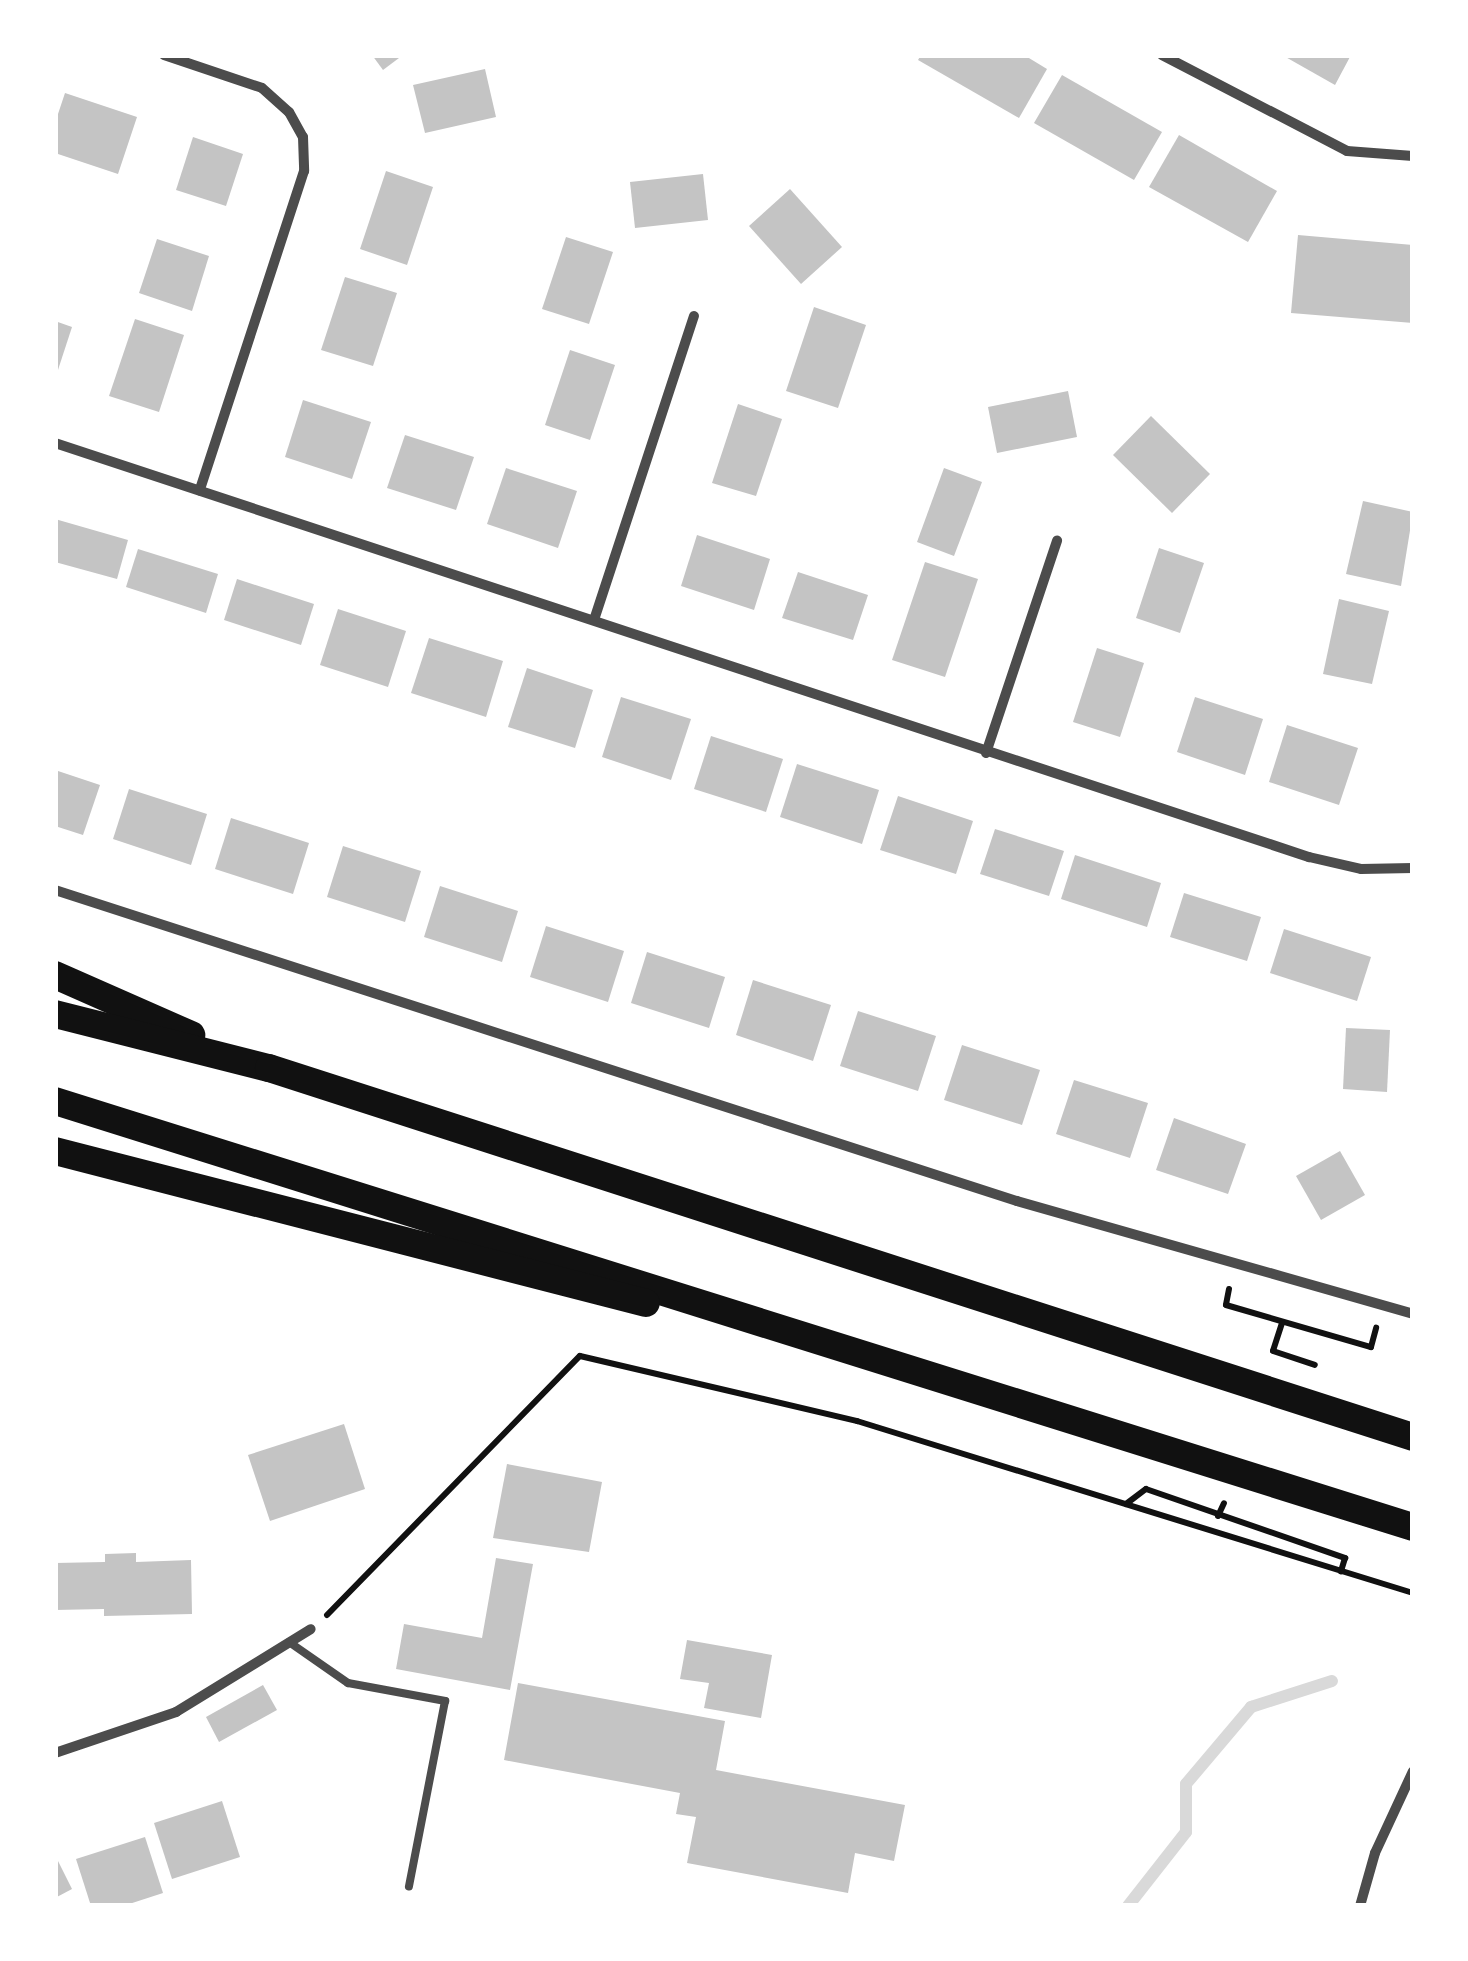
<!DOCTYPE html>
<html>
<head>
<meta charset="utf-8">
<style>
	body { margin:0 }
	#map { position:relative; width:1468px; height:1961px; overflow:hidden; background:#fff; font-family:Arial,sans-serif }
	div>[style] { position:absolute }
	[style*='--x'] { left:calc(var(--x)*1px); top:calc(var(--y)*1px); width:calc(var(--w)*1px); rotate:calc(var(--a)*1deg) }
	.stream>* { height:12px; margin:-6px; padding:0 6px; transform-origin:6px; border-radius:6px; background:#d9d9d9 }
	.building>* { inset:0; background:#c4c4c4 }
	.path>* { height:6px; margin:-3px; padding:0 3px; transform-origin:3px; border-radius:3px; background:#111 }
	.service>* { height:8px; margin:-4px; padding:0 4px; transform-origin:4px; border-radius:4px; background:#4c4c4c }
	.minor>* { height:10px; margin:-5px; padding:0 5px; transform-origin:5px; border-radius:5px; background:#4c4c4c }
	.trunk>* { height:28px; margin:-14px; padding:0 14px; transform-origin:14px; border-radius:14px; background:#111 }
	span { translate:-50% -50%; white-space:nowrap; text-align:center; line-height:1.15; -webkit-text-stroke:9px #fff; paint-order:stroke }
	.frame { position:absolute; inset:0; border:58px solid #fff; pointer-events:none }
</style>
</head>
<body>
<div id="map">
	<div class="stream">
		<div style="--x:1128;--y:1906;--w:94;--a:-51.9"></div>
		<div style="--x:1186;--y:1832;--w:48;--a:-90"></div>
		<div style="--x:1186;--y:1784;--w:101;--a:-49.8"></div>
		<div style="--x:1251;--y:1707;--w:85;--a:-17.8"></div>
	</div>
	<div class="building">
		<div style="clip-path:polygon(372px 55px,403px 55px,383px 70px)"></div>
		<div style="clip-path:polygon(921px 55px,1024px 55px,1047px 69px,1019px 118px,918px 60px)"></div>
		<div style="clip-path:polygon(1282px 55px,1351px 55px,1335px 85px)"></div>
		<div style="clip-path:polygon(485px 69px,496px 117px,425px 133px,413px 85px)"></div>
		<div style="clip-path:polygon(1062px 75px,1162px 132px,1134px 180px,1034px 123px)"></div>
		<div style="clip-path:polygon(65px 93px,137px 117px,118px 174px,55px 153px,55px 123px)"></div>
		<div style="clip-path:polygon(1179px 135px,1277px 191px,1248px 242px,1149px 187px)"></div>
		<div style="clip-path:polygon(193px 137px,243px 154px,226px 206px,176px 190px)"></div>
		<div style="clip-path:polygon(386px 171px,433px 187px,407px 265px,360px 249px)"></div>
		<div style="clip-path:polygon(703px 174px,708px 220px,635px 228px,630px 182px)"></div>
		<div style="clip-path:polygon(790px 189px,842px 247px,801px 284px,749px 226px)"></div>
		<div style="clip-path:polygon(1298px 235px,1413px 245px,1413px 323px,1291px 313px)"></div>
		<div style="clip-path:polygon(566px 237px,613px 252px,589px 324px,542px 309px)"></div>
		<div style="clip-path:polygon(157px 239px,209px 256px,192px 311px,139px 293px)"></div>
		<div style="clip-path:polygon(345px 277px,397px 293px,373px 366px,321px 350px)"></div>
		<div style="clip-path:polygon(814px 307px,866px 325px,838px 408px,786px 391px)"></div>
		<div style="clip-path:polygon(135px 319px,184px 335px,159px 412px,109px 396px)"></div>
		<div style="clip-path:polygon(55px 321px,72px 327px,56px 376px,55px 376px)"></div>
		<div style="clip-path:polygon(570px 350px,615px 365px,590px 440px,545px 425px)"></div>
		<div style="clip-path:polygon(1068px 391px,1077px 437px,997px 453px,988px 407px)"></div>
		<div style="clip-path:polygon(303px 400px,371px 422px,352px 479px,285px 457px)"></div>
		<div style="clip-path:polygon(738px 404px,782px 419px,756px 496px,712px 483px)"></div>
		<div style="clip-path:polygon(1151px 416px,1210px 474px,1172px 513px,1113px 455px)"></div>
		<div style="clip-path:polygon(405px 435px,474px 457px,456px 510px,387px 488px)"></div>
		<div style="clip-path:polygon(506px 468px,577px 491px,558px 548px,487px 524px)"></div>
		<div style="clip-path:polygon(944px 468px,982px 482px,954px 556px,917px 542px)"></div>
		<div style="clip-path:polygon(1363px 501px,1413px 512px,1401px 586px,1346px 574px)"></div>
		<div style="clip-path:polygon(55px 519px,128px 540px,117px 579px,55px 562px)"></div>
		<div style="clip-path:polygon(697px 535px,770px 559px,754px 610px,681px 586px)"></div>
		<div style="clip-path:polygon(1159px 548px,1204px 563px,1180px 633px,1136px 618px)"></div>
		<div style="clip-path:polygon(138px 549px,218px 574px,206px 613px,126px 587px)"></div>
		<div style="clip-path:polygon(925px 562px,978px 579px,945px 677px,892px 660px)"></div>
		<div style="clip-path:polygon(798px 572px,868px 595px,853px 640px,782px 618px)"></div>
		<div style="clip-path:polygon(237px 579px,314px 604px,301px 645px,224px 620px)"></div>
		<div style="clip-path:polygon(1339px 599px,1389px 611px,1372px 684px,1323px 674px)"></div>
		<div style="clip-path:polygon(338px 609px,406px 631px,388px 687px,320px 665px)"></div>
		<div style="clip-path:polygon(429px 638px,503px 661px,486px 717px,411px 693px)"></div>
		<div style="clip-path:polygon(1097px 648px,1144px 663px,1120px 737px,1073px 722px)"></div>
		<div style="clip-path:polygon(527px 668px,593px 690px,575px 748px,508px 727px)"></div>
		<div style="clip-path:polygon(621px 697px,691px 719px,671px 780px,602px 757px)"></div>
		<div style="clip-path:polygon(1195px 697px,1263px 719px,1245px 775px,1177px 752px)"></div>
		<div style="clip-path:polygon(1287px 725px,1358px 748px,1339px 805px,1269px 782px)"></div>
		<div style="clip-path:polygon(711px 736px,783px 759px,766px 812px,694px 789px)"></div>
		<div style="clip-path:polygon(797px 764px,879px 790px,862px 844px,780px 817px)"></div>
		<div style="clip-path:polygon(55px 770px,100px 785px,83px 835px,55px 826px)"></div>
		<div style="clip-path:polygon(129px 789px,207px 814px,191px 865px,113px 839px)"></div>
		<div style="clip-path:polygon(898px 796px,973px 821px,956px 874px,880px 850px)"></div>
		<div style="clip-path:polygon(231px 818px,309px 843px,293px 894px,215px 869px)"></div>
		<div style="clip-path:polygon(995px 829px,1064px 851px,1049px 896px,980px 874px)"></div>
		<div style="clip-path:polygon(343px 846px,421px 871px,405px 922px,327px 897px)"></div>
		<div style="clip-path:polygon(1075px 855px,1161px 883px,1147px 927px,1061px 899px)"></div>
		<div style="clip-path:polygon(440px 886px,518px 911px,502px 962px,424px 937px)"></div>
		<div style="clip-path:polygon(1184px 893px,1261px 917px,1247px 961px,1170px 937px)"></div>
		<div style="clip-path:polygon(546px 926px,624px 951px,608px 1002px,530px 977px)"></div>
		<div style="clip-path:polygon(1284px 929px,1371px 957px,1357px 1001px,1270px 973px)"></div>
		<div style="clip-path:polygon(647px 952px,725px 977px,709px 1028px,631px 1003px)"></div>
		<div style="clip-path:polygon(753px 980px,831px 1005px,813px 1061px,736px 1035px)"></div>
		<div style="clip-path:polygon(858px 1011px,936px 1036px,918px 1091px,840px 1066px)"></div>
		<div style="clip-path:polygon(1346px 1028px,1390px 1030px,1387px 1092px,1343px 1089px)"></div>
		<div style="clip-path:polygon(962px 1045px,1040px 1070px,1022px 1125px,944px 1100px)"></div>
		<div style="clip-path:polygon(1074px 1080px,1148px 1103px,1130px 1158px,1056px 1134px)"></div>
		<div style="clip-path:polygon(1174px 1118px,1246px 1144px,1228px 1194px,1156px 1170px)"></div>
		<div style="clip-path:polygon(1340px 1151px,1365px 1195px,1321px 1220px,1296px 1176px)"></div>
		<div style="clip-path:polygon(344px 1424px,365px 1489px,270px 1521px,248px 1455px)"></div>
		<div style="clip-path:polygon(507px 1464px,602px 1482px,589px 1552px,493px 1538px)"></div>
		<div style="clip-path:polygon(136px 1553px,136px 1562px,191px 1560px,192px 1614px,104px 1616px,104px 1609px,55px 1610px,55px 1563px,105px 1562px,105px 1554px)"></div>
		<div style="clip-path:polygon(496px 1558px,533px 1564px,510px 1690px,396px 1669px,404px 1624px,482px 1638px)"></div>
		<div style="clip-path:polygon(687px 1640px,772px 1655px,761px 1718px,704px 1708px,709px 1683px,680px 1679px)"></div>
		<div style="clip-path:polygon(518px 1683px,725px 1721px,716px 1770px,905px 1805px,894px 1861px,855px 1853px,848px 1893px,687px 1863px,696px 1817px,676px 1814px,680px 1793px,504px 1760px)"></div>
		<div style="clip-path:polygon(263px 1685px,277px 1710px,219px 1742px,206px 1717px)"></div>
		<div style="clip-path:polygon(222px 1801px,240px 1857px,172px 1879px,154px 1823px)"></div>
		<div style="clip-path:polygon(145px 1837px,163px 1893px,123px 1906px,91px 1906px,76px 1859px)"></div>
		<div style="clip-path:polygon(55px 1855px,72px 1889px,55px 1898px)"></div>
	</div>
	<div class="path">
		<div style="--x:1229;--y:1289;--w:16;--a:101"></div>
		<div style="--x:1226;--y:1305;--w:151;--a:16.2"></div>
		<div style="--x:1371;--y:1347;--w:20;--a:-75"></div>
		<div style="--x:1282;--y:1323;--w:29;--a:108"></div>
		<div style="--x:1273;--y:1351;--w:44;--a:18.4"></div>
		<div style="--x:1126;--y:1504;--w:25;--a:-37"></div>
		<div style="--x:1146;--y:1489;--w:211;--a:19.1"></div>
		<div style="--x:1345;--y:1558;--w:14;--a:107"></div>
		<div style="--x:1218;--y:1516;--w:14;--a:-65"></div>
		<div style="--x:327;--y:1615;--w:362;--a:-45.7"></div>
		<div style="--x:580;--y:1356;--w:285;--a:13.2"></div>
		<div style="--x:857;--y:1421;--w:582;--a:17.19"></div>
	</div>
	<div class="service">
		<div style="--x:289;--y:1642;--w:72;--a:34.8"></div>
		<div style="--x:348;--y:1683;--w:99;--a:10.5"></div>
		<div style="--x:445;--y:1701;--w:189;--a:101"></div>
	</div>
	<div class="minor">
		<div style="--x:164;--y:55;--w:103;--a:18.6"></div>
		<div style="--x:262;--y:88;--w:36;--a:42"></div>
		<div style="--x:289;--y:112;--w:29;--a:61"></div>
		<div style="--x:303;--y:137;--w:34;--a:88"></div>
		<div style="--x:304;--y:171;--w:336;--a:108.1"></div>
		<div style="--x:1162;--y:55;--w:208;--a:27.4"></div>
		<div style="--x:1347;--y:151;--w:66;--a:4.3"></div>
		<div style="--x:55;--y:443;--w:1321;--a:18.27"></div>
		<div style="--x:1309;--y:857;--w:53;--a:13"></div>
		<div style="--x:1361;--y:869;--w:52;--a:-1.1"></div>
		<div style="--x:594;--y:620;--w:320;--a:-71.8"></div>
		<div style="--x:986;--y:753;--w:224;--a:-71.5"></div>
		<div style="--x:55;--y:890;--w:1011;--a:17.92"></div>
		<div style="--x:1017;--y:1201;--w:412;--a:15.9"></div>
		<div style="--x:55;--y:1753;--w:128;--a:-18.7"></div>
		<div style="--x:176;--y:1712;--w:158;--a:-31.6"></div>
		<div style="--x:1360;--y:1906;--w:55;--a:-74.2"></div>
		<div style="--x:1375;--y:1853;--w:90;--a:-65.1"></div>
	</div>
	<div class="trunk">
		<div style="--x:55;--y:975;--w:149;--a:23.8"></div>
		<div style="--x:55;--y:1014;--w:221;--a:14.2"></div>
		<div style="--x:269;--y:1068;--w:1202;--a:17.88"></div>
		<div style="--x:55;--y:1101;--w:1423;--a:17.42"></div>
		<div style="--x:55;--y:1151;--w:610;--a:14.42"></div>
	</div>
	<div class="frame"></div>
</div>
</body>
</html>
